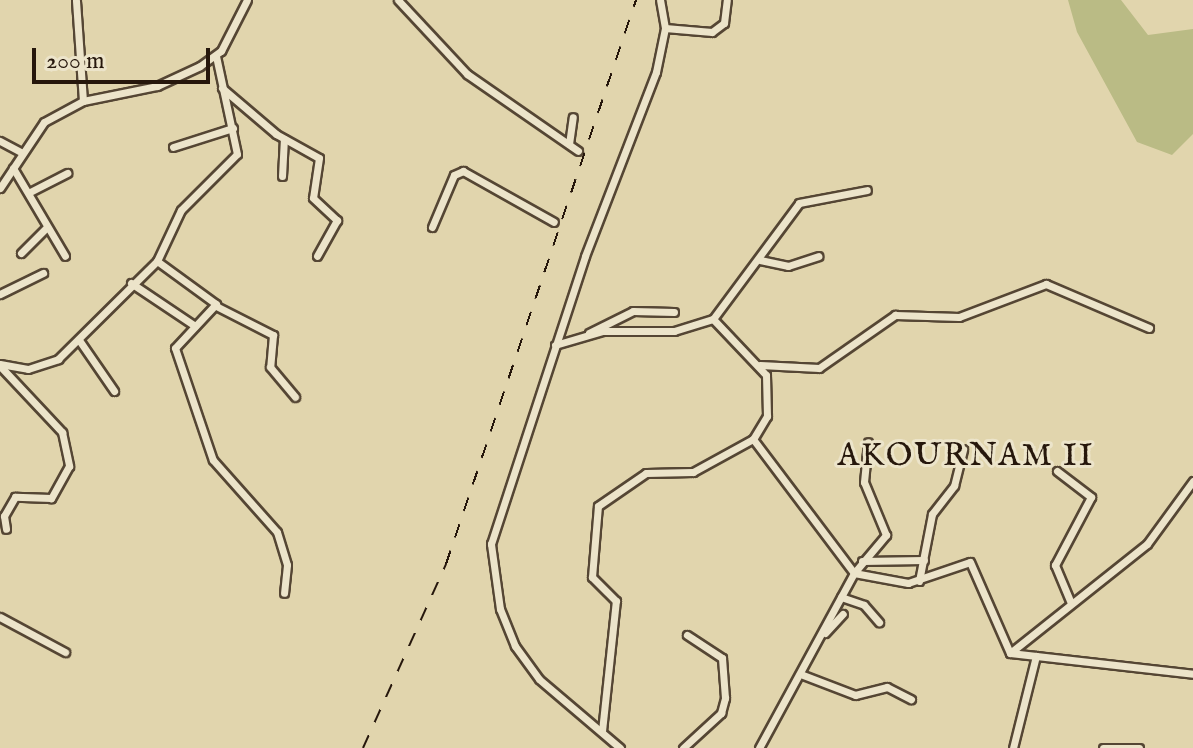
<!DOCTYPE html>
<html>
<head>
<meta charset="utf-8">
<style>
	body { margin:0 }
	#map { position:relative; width:1193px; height:748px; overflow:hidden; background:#e1d5ad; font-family:"IM FELL English",serif }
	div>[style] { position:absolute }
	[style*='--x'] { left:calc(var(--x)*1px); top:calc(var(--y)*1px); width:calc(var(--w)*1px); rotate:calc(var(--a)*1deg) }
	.green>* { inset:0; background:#babb85 }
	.roads { filter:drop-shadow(2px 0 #554634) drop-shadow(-2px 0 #554634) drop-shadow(0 2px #554634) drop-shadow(0 -2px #554634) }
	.minor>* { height:7px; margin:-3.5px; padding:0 3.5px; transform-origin:3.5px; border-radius:3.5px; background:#ece4ca }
	.rail>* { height:2px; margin-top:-1px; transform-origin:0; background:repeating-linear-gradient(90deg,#26170c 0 14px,transparent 0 28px) }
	span { translate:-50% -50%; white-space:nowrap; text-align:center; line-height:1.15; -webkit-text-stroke:6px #ece4ca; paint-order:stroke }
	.quarter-label { font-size:32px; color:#26170c; letter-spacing:2px }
	.scale { position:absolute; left:32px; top:48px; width:178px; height:36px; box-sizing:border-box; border:4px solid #26170c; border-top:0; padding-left:10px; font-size:24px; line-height:28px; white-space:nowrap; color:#26170c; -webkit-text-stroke:6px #ece4ca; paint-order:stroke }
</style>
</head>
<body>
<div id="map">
	<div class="green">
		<div style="clip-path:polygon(1068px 0,1121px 0,1148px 35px,1193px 29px,1193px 134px,1172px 155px,1137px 142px,1077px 32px)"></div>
	</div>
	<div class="roads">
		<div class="minor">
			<div style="--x:398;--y:0;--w:101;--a:47"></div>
			<div style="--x:467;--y:74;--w:135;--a:34.7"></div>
			<div style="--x:665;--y:28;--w:47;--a:4.9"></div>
			<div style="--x:712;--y:32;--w:15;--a:-37"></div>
			<div style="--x:724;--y:23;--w:23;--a:-83"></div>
			<div style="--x:222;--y:88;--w:71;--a:40.4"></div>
			<div style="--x:276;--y:134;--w:49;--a:29.2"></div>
			<div style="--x:319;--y:158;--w:40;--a:98.5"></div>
			<div style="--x:313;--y:198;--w:33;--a:43"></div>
			<div style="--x:337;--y:220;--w:41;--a:119.1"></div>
			<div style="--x:83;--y:101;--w:76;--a:-11.5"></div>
			<div style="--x:157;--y:86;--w:47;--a:-24.9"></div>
			<div style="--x:200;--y:66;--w:26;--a:-36"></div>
			<div style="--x:221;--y:51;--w:57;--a:-63"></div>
			<div style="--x:0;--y:141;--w:24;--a:28"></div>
			<div style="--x:569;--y:144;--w:27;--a:-82"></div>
			<div style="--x:173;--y:147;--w:63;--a:-17.6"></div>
			<div style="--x:13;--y:168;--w:102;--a:59.4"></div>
			<div style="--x:282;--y:176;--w:37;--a:-87"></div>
			<div style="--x:0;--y:188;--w:79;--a:-56.3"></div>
			<div style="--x:44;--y:122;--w:44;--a:-28.3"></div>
			<div style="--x:83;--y:101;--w:101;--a:-94"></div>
			<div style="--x:30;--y:192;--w:42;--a:-27.2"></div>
			<div style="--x:432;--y:227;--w:56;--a:-67.1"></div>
			<div style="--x:454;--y:175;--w:10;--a:-24"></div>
			<div style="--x:463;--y:171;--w:104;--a:29.3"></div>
			<div style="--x:21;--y:253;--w:35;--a:-45"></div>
			<div style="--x:760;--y:260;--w:29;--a:12"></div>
			<div style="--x:788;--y:266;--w:32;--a:-18"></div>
			<div style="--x:157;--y:261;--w:56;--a:-64.8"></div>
			<div style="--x:181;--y:210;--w:79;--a:-45"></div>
			<div style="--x:237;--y:154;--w:100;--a:-102.1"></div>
			<div style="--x:131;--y:283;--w:77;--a:33.9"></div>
			<div style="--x:0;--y:294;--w:48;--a:-26"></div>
			<div style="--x:218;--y:307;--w:62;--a:27"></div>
			<div style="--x:273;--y:335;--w:32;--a:95"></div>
			<div style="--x:270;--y:367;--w:39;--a:50"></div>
			<div style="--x:713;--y:319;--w:77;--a:46.6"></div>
			<div style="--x:766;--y:375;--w:41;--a:88.6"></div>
			<div style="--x:767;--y:416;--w:27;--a:121"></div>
			<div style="--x:589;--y:333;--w:49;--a:-26.6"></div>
			<div style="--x:633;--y:311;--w:41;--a:1.4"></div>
			<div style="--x:79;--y:340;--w:62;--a:55.5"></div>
			<div style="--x:555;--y:345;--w:50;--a:-16.3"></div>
			<div style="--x:603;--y:331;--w:71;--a:0"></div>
			<div style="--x:674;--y:331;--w:41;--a:-17.1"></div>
			<div style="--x:713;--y:319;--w:144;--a:-53.4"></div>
			<div style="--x:799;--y:203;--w:69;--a:-10.8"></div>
			<div style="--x:0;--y:364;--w:28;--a:10"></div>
			<div style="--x:28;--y:369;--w:32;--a:-18"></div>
			<div style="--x:58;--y:359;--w:139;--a:-44.7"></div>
			<div style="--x:157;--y:261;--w:73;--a:36.1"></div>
			<div style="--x:216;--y:304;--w:60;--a:133"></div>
			<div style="--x:175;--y:348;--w:118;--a:71.3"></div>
			<div style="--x:213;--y:460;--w:96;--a:48.4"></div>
			<div style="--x:277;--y:532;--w:34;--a:73"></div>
			<div style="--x:287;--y:565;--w:28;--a:96"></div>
			<div style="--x:760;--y:365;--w:59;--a:2.9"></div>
			<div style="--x:819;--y:368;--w:93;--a:-34.9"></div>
			<div style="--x:895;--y:315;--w:64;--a:1.8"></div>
			<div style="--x:959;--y:317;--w:93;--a:-20.8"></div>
			<div style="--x:1046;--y:284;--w:112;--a:23.1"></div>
			<div style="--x:0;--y:366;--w:91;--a:46.8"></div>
			<div style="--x:62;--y:432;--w:35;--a:78"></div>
			<div style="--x:69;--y:466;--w:37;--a:119"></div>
			<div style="--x:51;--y:498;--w:36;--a:-178"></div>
			<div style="--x:15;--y:497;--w:22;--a:120"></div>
			<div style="--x:4;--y:516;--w:13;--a:81"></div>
			<div style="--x:1057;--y:471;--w:43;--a:37.4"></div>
			<div style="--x:1091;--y:497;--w:77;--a:117.9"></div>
			<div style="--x:1055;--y:565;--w:41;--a:67.2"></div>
			<div style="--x:862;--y:561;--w:62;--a:-0.9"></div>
			<div style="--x:919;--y:581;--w:68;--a:-79"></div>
			<div style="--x:932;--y:514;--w:36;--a:-52"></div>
			<div style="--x:954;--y:486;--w:38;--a:-76"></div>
			<div style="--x:841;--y:597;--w:24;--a:19"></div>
			<div style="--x:864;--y:605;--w:23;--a:49"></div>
			<div style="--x:0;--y:617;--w:74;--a:28.3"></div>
			<div style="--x:825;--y:633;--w:26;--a:-47"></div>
			<div style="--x:1010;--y:653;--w:175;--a:-38.5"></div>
			<div style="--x:1147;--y:544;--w:78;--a:-53.9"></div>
			<div style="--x:1010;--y:653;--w:184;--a:6.5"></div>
			<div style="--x:803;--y:675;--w:56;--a:21"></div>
			<div style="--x:855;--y:695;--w:33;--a:-14"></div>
			<div style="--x:887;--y:687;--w:27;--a:27"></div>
			<div style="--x:602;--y:731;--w:131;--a:-83.9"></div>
			<div style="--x:616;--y:601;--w:34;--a:-135"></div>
			<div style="--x:592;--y:577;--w:71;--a:-85.2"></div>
			<div style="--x:598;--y:506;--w:58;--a:-34.5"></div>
			<div style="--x:646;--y:473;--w:47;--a:-1.2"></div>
			<div style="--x:693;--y:472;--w:68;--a:-28.8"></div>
			<div style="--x:753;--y:439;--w:168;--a:53"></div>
			<div style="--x:854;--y:573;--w:55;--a:10.5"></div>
			<div style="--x:908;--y:583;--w:65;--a:-18.7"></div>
			<div style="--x:970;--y:562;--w:99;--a:66.3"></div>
			<div style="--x:620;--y:748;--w:106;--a:-139.6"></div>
			<div style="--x:539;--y:679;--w:41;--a:-126"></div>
			<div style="--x:515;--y:646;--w:40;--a:-112"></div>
			<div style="--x:500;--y:609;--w:66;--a:-97.9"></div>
			<div style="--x:491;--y:544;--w:303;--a:-71.9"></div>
			<div style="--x:585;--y:256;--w:197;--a:-68.9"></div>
			<div style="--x:656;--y:72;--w:45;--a:-78.4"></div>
			<div style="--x:665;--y:28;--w:28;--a:-100"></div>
			<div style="--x:683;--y:748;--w:52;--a:-42.6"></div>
			<div style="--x:721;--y:713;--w:16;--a:-75"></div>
			<div style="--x:725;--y:698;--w:40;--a:-94.3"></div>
			<div style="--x:722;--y:658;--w:42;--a:-146.7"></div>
			<div style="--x:759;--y:748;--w:199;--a:-61.5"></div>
			<div style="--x:854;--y:573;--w:50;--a:-49.9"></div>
			<div style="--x:886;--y:535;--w:57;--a:-112.5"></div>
			<div style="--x:864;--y:482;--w:40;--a:-84.3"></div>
			<div style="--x:1013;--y:748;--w:95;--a:-76"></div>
			<div style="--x:1103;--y:748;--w:36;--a:0"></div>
		</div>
	</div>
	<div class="rail">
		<div style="--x:363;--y:748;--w:202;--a:-65.7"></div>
		<div style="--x:446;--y:564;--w:595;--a:-71.38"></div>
	</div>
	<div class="quarter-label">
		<span style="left:966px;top:457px">AKOURNAM II</span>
	</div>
	<div class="scale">200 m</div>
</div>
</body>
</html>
